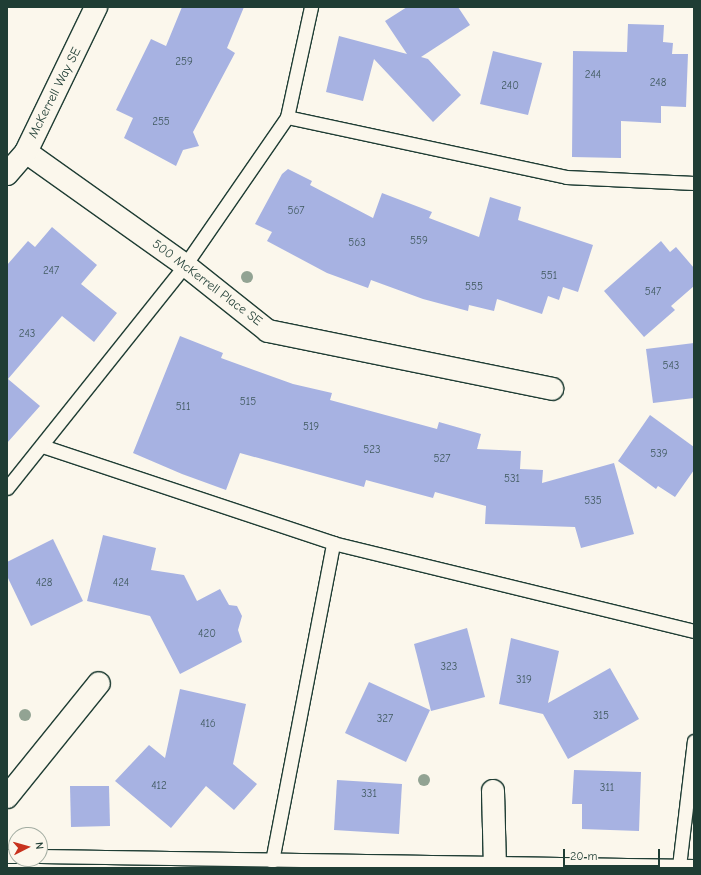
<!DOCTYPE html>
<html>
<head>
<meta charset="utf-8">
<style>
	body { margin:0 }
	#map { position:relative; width:701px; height:875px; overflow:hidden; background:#fbf7ec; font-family:"Comic Neue",sans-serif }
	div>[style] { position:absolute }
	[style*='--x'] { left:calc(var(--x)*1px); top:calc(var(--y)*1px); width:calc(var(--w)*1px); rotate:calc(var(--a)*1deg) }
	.building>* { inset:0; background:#a7b2e2 }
	.roads { filter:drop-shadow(1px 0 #1f3d34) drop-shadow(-1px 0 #1f3d34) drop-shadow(0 1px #1f3d34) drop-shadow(0 -1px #1f3d34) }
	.lane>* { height:13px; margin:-6.5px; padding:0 6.5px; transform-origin:6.5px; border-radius:6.5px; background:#fbf7ec }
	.street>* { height:22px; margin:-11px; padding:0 11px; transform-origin:11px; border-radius:11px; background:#fbf7ec }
	.trees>* { width:12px; height:12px; margin:-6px; border-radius:50%; background:#92a393 }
	span { translate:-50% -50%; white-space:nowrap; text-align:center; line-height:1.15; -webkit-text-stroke:3px #fbf7ec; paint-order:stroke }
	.number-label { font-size:11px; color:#415a60 }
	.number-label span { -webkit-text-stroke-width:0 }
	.street-label { font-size:13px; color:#1f3d34 }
	.frame { position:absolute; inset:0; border:8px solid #1f3d34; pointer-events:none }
	.north { position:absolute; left:8px; top:827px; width:40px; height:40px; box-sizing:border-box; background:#fbf7ec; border:1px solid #a3ada2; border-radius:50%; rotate:84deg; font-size:11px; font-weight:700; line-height:16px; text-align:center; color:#1f3d34 }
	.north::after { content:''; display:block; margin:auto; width:14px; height:18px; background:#c8321e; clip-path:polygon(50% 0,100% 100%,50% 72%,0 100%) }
	.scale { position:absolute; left:563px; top:849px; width:97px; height:18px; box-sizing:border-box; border:2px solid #1f3d34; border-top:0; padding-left:5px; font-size:12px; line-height:14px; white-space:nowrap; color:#1f3d34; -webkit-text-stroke:3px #fbf7ec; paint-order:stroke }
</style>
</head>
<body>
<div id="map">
	<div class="building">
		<div style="clip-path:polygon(182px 7px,244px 7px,227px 48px,235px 53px,193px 132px,199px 146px,183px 150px,176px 166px,124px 138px,133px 118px,116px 110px,151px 39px,166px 46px)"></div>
		<div style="clip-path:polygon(407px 7px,458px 7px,470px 25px,421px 57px,428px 59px,461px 95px,433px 122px,374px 59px,363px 101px,326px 92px,339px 36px,407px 54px,385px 21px)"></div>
		<div style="clip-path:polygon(628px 24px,664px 25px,663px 42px,673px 43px,672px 54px,688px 54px,686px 107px,661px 106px,661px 123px,621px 121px,621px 158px,572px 157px,573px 51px,627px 52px)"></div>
		<div style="clip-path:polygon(493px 51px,542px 63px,528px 115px,480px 104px)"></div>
		<div style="clip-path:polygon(288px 169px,312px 181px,310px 185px,373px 218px,382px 193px,432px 212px,429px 218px,479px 237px,490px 197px,521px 207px,518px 220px,593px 245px,578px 292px,563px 287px,559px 300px,548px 296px,542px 314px,497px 299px,494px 311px,469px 305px,468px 311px,423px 299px,371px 280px,368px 288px,327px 273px,267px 241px,272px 232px,255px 224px,282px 174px)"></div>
		<div style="clip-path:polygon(52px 227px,97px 265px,81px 284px,117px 313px,94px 342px,62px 316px,8px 379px,40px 406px,7px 443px,7px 265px,28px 241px,35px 247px)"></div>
		<div style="clip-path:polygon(661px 241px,670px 252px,676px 247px,694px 268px,694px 286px,671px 306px,675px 310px,644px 337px,604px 291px)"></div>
		<div style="clip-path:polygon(180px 336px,223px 353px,221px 358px,293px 384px,332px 393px,330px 400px,437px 429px,439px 422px,481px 434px,477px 449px,521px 451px,520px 469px,543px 470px,542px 483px,614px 463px,634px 534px,581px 548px,575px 527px,485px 524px,486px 506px,435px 492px,433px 498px,366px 480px,364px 487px,240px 453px,226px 490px,182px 474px,133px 453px)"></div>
		<div style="clip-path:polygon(694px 343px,694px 398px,653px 403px,646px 349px)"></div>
		<div style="clip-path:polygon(650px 415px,694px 447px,694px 470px,675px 497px,658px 486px,656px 489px,618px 461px)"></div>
		<div style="clip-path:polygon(103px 535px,156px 548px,151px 570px,184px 575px,197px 601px,220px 589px,229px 605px,237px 606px,242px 616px,238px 630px,242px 642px,180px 674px,150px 616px,87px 601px)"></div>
		<div style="clip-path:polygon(53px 539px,83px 601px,31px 626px,7px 576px,7px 562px)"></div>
		<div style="clip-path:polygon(467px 628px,485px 697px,431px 711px,414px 644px)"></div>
		<div style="clip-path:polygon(511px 638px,559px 651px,548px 703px,610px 668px,639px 719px,568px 759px,543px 714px,499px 704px)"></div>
		<div style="clip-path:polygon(369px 682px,430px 710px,406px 762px,345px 733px)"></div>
		<div style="clip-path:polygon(180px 689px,246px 704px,233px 764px,257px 784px,234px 810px,206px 786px,171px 828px,115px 781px,149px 745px,165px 758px)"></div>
		<div style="clip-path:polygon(574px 770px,641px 772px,639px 831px,582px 829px,582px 804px,572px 804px)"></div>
		<div style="clip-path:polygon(337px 780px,402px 784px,399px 834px,334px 830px)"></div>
		<div style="clip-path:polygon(70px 786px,109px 786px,110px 826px,71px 827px)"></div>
	</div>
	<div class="roads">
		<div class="lane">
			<div style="--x:287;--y:117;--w:285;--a:12.1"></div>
			<div style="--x:566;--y:177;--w:128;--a:2.7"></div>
			<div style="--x:42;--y:446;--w:307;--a:18.4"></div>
			<div style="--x:333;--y:543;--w:372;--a:13.7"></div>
			<div style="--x:7;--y:488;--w:285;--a:-51.4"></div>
			<div style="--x:185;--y:265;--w:180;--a:-55.4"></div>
			<div style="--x:287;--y:117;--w:113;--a:-77.7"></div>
			<div style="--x:7;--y:856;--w:9;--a:0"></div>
			<div style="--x:40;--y:856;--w:654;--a:0.88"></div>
			<div style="--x:272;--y:861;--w:324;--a:-79.1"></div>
			<div style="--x:679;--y:866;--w:126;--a:-83.2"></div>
		</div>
		<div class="street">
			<div style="--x:26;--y:152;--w:195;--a:35.4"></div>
			<div style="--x:185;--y:265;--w:106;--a:38.5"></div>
			<div style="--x:268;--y:331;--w:290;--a:11.5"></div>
			<div style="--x:7;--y:174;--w:29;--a:-49"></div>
			<div style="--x:26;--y:152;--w:161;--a:-64.2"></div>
			<div style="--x:493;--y:791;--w:77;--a:88.5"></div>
			<div style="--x:7;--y:797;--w:146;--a:-51.1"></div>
		</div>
	</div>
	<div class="trees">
		<div style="left:247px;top:277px"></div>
		<div style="left:25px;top:715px"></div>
		<div style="left:424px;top:780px"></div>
	</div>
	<div class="number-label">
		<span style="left:184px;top:62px">259</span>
		<span style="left:593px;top:75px">244</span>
		<span style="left:658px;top:83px">248</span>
		<span style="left:510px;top:86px">240</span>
		<span style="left:161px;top:122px">255</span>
		<span style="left:296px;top:211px">567</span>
		<span style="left:419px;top:241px">559</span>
		<span style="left:357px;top:243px">563</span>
		<span style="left:51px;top:271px">247</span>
		<span style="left:549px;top:276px">551</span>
		<span style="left:474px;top:287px">555</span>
		<span style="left:653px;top:292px">547</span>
		<span style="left:27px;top:334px">243</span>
		<span style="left:671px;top:366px">543</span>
		<span style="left:248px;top:402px">515</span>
		<span style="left:183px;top:407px">511</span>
		<span style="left:311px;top:427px">519</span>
		<span style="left:372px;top:450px">523</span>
		<span style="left:659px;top:454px">539</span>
		<span style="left:442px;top:459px">527</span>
		<span style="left:512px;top:479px">531</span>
		<span style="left:593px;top:501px">535</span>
		<span style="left:44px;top:583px">428</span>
		<span style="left:121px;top:583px">424</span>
		<span style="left:207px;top:634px">420</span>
		<span style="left:449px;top:667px">323</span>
		<span style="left:524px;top:680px">319</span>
		<span style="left:601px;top:716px">315</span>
		<span style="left:385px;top:719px">327</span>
		<span style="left:208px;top:724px">416</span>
		<span style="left:159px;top:786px">412</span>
		<span style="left:607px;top:788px">311</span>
		<span style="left:369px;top:794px">331</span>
	</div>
	<div class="street-label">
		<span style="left:55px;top:93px;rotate:-63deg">McKerrell Way SE</span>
		<span style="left:207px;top:283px;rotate:37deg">500 McKerrell Place SE</span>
	</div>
	<div class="frame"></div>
	<div class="north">N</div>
	<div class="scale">20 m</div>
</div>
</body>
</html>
